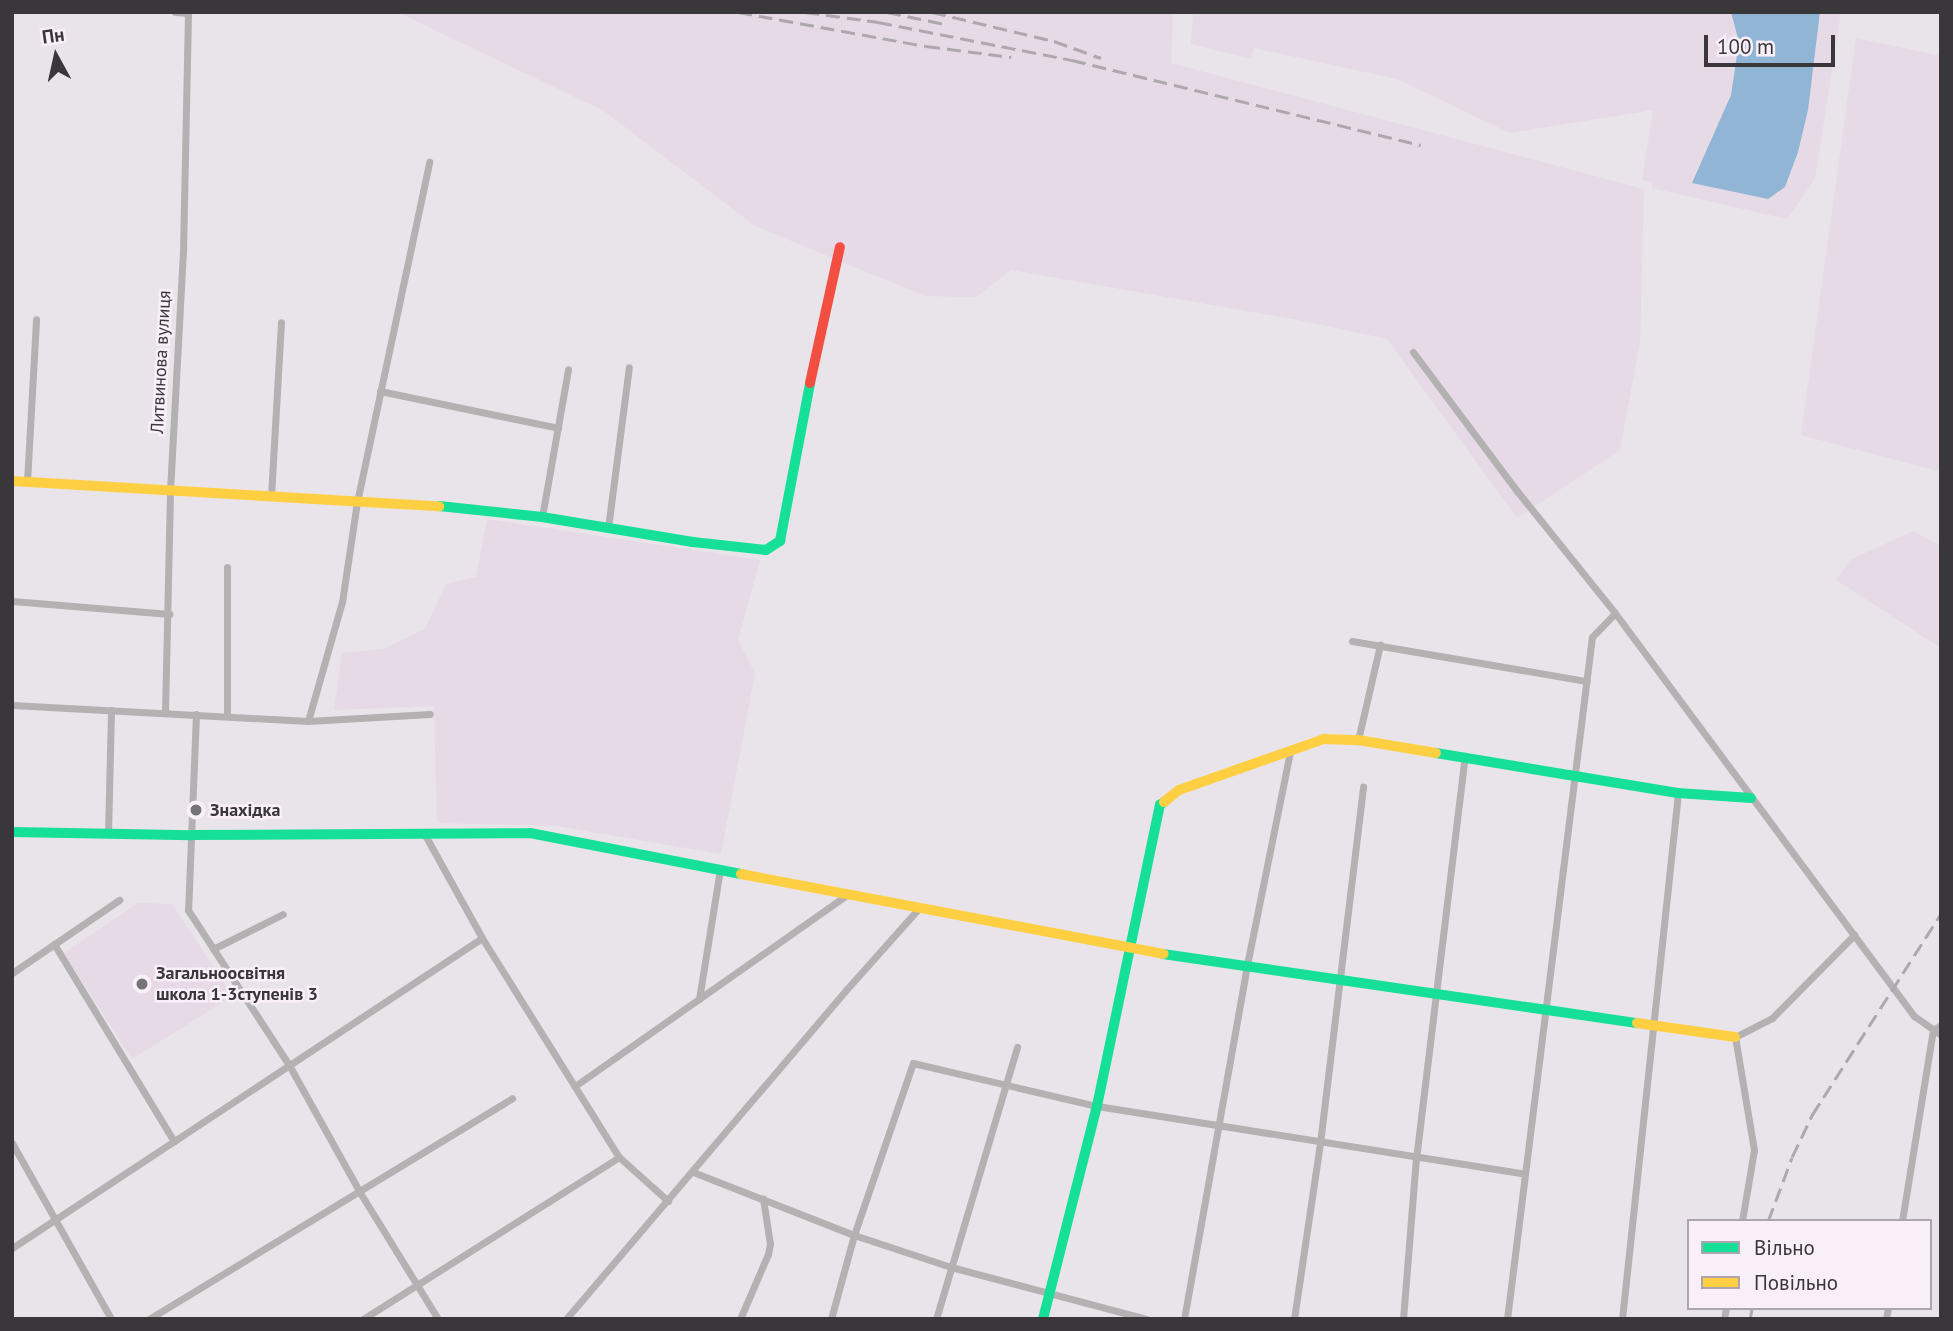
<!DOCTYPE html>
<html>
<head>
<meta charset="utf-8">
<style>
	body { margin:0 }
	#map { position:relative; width:1953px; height:1331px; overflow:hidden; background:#e9e4e9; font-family:"PT Sans",sans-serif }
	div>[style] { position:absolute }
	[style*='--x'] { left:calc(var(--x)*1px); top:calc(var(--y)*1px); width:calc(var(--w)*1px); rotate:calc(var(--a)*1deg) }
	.built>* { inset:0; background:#e5dae6 }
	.water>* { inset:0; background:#91b5d5 }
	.street>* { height:7px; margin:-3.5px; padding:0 3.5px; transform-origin:3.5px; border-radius:3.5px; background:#b4b1b2 }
	.fast>* { height:10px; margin:-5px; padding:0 5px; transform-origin:5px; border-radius:5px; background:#16e098 }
	.slow>* { height:10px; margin:-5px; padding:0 5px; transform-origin:5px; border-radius:5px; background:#ffcf43 }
	.jam>* { height:10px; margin:-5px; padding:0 5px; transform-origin:5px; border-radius:5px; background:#f24e42 }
	.rail>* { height:2.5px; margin-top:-1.25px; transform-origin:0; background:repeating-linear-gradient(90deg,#aca8ab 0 14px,transparent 0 21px) }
	.dots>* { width:19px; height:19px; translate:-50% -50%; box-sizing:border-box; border:4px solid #f8eff9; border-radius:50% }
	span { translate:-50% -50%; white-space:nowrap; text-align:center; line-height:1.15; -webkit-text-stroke:5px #f8eff9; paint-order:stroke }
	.street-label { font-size:18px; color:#3a373b }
	.poi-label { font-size:18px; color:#3a373b; font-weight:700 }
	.left { translate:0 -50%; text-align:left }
	.frame { position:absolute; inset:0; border:14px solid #3a373b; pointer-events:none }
	.legend { position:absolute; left:1687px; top:1219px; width:245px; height:91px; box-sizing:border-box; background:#f8eff9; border:2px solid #aca5ad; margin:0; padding:9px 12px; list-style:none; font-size:21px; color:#3a373b }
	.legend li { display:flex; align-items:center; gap:14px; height:35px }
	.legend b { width:35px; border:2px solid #aca5ad }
	.north { position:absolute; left:21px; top:21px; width:70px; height:70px; -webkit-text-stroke:5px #f8eff9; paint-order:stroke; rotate:352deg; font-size:19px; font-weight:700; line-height:28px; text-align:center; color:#3a373b }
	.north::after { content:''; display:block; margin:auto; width:24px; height:32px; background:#3a373b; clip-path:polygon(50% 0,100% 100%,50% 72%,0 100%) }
	.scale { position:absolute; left:1704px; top:35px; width:131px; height:32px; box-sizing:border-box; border:4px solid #3a373b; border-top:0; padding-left:9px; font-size:21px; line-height:24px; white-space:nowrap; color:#3a373b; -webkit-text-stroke:5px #f8eff9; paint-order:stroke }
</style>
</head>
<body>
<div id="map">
	<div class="built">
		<div style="clip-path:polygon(397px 12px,1173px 12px,1171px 63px,1644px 189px,1640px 342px,1620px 450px,1517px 518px,1387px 339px,1298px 320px,1011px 270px,976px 297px,925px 296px,755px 226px,604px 111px)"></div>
		<div style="clip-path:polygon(1193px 12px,1841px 12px,1815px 179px,1787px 219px,1652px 188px,1652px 182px,1642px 180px,1653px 110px,1510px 133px,1397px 79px,1254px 48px,1251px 59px,1191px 44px)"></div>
		<div style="clip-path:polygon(1856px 38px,1941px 56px,1941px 472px,1801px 435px)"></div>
		<div style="clip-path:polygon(487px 519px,760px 560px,738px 640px,755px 673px,721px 854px,557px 826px,437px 823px,434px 706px,334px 710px,342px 653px,384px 649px,425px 629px,446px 584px,476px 577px)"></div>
		<div style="clip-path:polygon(1913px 531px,1941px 546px,1941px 648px,1836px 580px,1850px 560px)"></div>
		<div style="clip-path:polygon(138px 903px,172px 904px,233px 996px,132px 1059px,64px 953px)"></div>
	</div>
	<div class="water">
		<div style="clip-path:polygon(1731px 12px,1820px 12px,1808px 110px,1798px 152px,1785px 187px,1768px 199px,1692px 183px,1731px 95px,1739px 42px)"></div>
	</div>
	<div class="street">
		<div style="--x:175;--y:12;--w:13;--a:4"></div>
		<div style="--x:1413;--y:352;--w:174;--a:53.2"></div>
		<div style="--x:1517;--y:491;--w:156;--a:51.2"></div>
		<div style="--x:1615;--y:613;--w:502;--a:53.43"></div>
		<div style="--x:1914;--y:1016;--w:33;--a:35"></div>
		<div style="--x:380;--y:391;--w:182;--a:11.7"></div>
		<div style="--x:27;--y:482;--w:163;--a:-86.8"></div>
		<div style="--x:271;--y:496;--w:174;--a:-86.7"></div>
		<div style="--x:542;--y:517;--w:150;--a:-80"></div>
		<div style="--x:608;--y:528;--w:162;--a:-82.6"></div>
		<div style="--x:227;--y:567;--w:149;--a:90"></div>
		<div style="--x:12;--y:601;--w:158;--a:4.7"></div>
		<div style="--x:1352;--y:641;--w:238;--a:9.7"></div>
		<div style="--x:12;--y:705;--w:296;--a:3.1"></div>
		<div style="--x:308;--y:721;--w:122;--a:-3.3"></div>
		<div style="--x:165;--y:713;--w:222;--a:-88.7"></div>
		<div style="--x:170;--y:491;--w:239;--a:-86.9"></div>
		<div style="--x:183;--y:252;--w:240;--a:-88.8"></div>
		<div style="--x:196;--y:714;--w:196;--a:92.3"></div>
		<div style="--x:188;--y:910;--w:185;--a:56.9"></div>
		<div style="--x:289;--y:1065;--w:144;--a:60.9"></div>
		<div style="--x:359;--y:1191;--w:150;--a:58.3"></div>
		<div style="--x:308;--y:721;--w:124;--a:-74.1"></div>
		<div style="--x:342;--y:602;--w:101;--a:-81.5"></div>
		<div style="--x:357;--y:502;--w:348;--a:-78"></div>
		<div style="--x:1358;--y:740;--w:98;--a:-77"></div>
		<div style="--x:108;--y:834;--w:124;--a:-88.6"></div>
		<div style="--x:425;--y:835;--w:118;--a:61"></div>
		<div style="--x:482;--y:938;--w:258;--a:58"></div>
		<div style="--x:619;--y:1157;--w:66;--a:41.9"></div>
		<div style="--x:54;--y:944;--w:231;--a:58.7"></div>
		<div style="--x:213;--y:949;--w:78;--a:-26.6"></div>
		<div style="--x:12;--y:973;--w:130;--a:-34.3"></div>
		<div style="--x:699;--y:999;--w:132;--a:-80.8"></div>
		<div style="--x:575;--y:1086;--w:334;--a:-35.1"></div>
		<div style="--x:12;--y:1143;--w:202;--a:60.6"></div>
		<div style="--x:693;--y:1172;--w:173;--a:21.4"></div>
		<div style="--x:854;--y:1235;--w:102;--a:18.3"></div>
		<div style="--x:951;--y:1267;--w:202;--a:14.9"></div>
		<div style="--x:1742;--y:1221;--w:72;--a:-80.4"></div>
		<div style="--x:1754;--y:1150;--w:115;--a:-99.5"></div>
		<div style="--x:1735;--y:1037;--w:42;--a:-27.2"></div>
		<div style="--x:1772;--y:1018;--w:117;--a:-45.3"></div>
		<div style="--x:1902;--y:1221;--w:193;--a:-80.8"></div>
		<div style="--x:1933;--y:1030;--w:9;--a:-32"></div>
		<div style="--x:12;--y:1248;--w:563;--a:-33.41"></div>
		<div style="--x:149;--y:1319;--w:425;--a:-31.3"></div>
		<div style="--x:363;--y:1319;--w:303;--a:-32.3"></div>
		<div style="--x:566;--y:1319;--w:432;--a:-49.6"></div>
		<div style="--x:846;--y:990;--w:110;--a:-48.3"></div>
		<div style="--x:740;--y:1319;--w:71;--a:-66.7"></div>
		<div style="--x:768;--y:1254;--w:10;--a:-79"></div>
		<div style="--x:770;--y:1244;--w:46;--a:-98.8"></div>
		<div style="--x:831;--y:1319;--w:87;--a:-74.7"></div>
		<div style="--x:854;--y:1235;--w:182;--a:-71.1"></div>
		<div style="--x:913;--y:1063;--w:189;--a:13.2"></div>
		<div style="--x:1097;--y:1106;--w:432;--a:9"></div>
		<div style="--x:936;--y:1319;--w:284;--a:-73.4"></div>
		<div style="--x:1184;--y:1319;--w:360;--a:-79.9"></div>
		<div style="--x:1247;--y:965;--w:218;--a:-78.6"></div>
		<div style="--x:1294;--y:1319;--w:178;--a:-81.6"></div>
		<div style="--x:1320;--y:1143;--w:359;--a:-83.1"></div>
		<div style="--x:1403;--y:1319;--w:161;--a:-85.4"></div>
		<div style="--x:1416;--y:1159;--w:402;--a:-83.1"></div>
		<div style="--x:1507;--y:1319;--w:687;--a:-82.9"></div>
		<div style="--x:1592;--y:637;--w:33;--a:-46"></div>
		<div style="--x:1622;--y:1319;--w:529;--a:-83.92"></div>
		<div style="--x:1724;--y:1319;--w:11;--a:-80"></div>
		<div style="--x:1886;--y:1319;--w:11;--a:-80"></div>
	</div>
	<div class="fast">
		<div style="--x:439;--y:506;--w:104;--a:6.1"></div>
		<div style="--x:542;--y:517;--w:153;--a:9.4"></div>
		<div style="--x:693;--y:542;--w:73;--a:6.3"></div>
		<div style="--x:766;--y:550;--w:17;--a:-33"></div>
		<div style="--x:780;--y:541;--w:161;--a:-79.2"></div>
		<div style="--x:1436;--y:753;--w:245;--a:9.4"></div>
		<div style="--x:1678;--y:793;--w:73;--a:3.9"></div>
		<div style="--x:12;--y:832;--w:180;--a:1"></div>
		<div style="--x:192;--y:835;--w:338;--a:-0.3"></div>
		<div style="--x:530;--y:833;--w:215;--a:11"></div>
		<div style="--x:1163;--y:954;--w:479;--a:8.3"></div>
		<div style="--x:1043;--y:1319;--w:220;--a:-75.8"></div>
		<div style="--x:1097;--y:1106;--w:308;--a:-78.2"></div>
		<div style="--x:1160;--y:805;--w:5;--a:-37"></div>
	</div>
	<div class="slow">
		<div style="--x:12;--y:481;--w:428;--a:3.4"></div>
		<div style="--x:1164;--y:802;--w:19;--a:-39"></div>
		<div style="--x:1179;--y:790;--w:154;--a:-19.4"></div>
		<div style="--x:1324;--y:739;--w:34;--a:2"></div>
		<div style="--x:1358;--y:740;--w:79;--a:9.5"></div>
		<div style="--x:741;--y:874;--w:430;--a:10.7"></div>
		<div style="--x:1637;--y:1023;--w:99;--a:8.1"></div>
	</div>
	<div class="jam">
		<div style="--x:810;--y:383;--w:139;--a:-77.6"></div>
	</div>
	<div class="rail">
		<div style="--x:738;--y:12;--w:191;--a:10.3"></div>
		<div style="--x:926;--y:46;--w:86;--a:7.4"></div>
		<div style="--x:805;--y:12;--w:74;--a:7.8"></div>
		<div style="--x:878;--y:22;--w:198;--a:11.1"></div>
		<div style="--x:1072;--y:60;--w:359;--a:13.7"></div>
		<div style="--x:887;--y:12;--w:59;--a:11.7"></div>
		<div style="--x:932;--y:12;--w:125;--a:13.4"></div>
		<div style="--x:1054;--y:41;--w:50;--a:19.9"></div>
		<div style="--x:1768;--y:1221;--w:68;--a:-69.4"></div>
		<div style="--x:1792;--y:1157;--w:47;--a:-64.5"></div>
		<div style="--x:1812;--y:1115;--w:240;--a:-57.4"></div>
		<div style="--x:1750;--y:1319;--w:11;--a:-80"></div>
	</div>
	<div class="dots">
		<div style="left:196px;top:810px;background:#777478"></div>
		<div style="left:142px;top:984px;background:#777478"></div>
	</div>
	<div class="street-label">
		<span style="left:161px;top:362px;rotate:-87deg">Литвинова вулиця</span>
	</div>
	<div class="poi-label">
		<span class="left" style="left:210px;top:810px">Знахідка</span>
		<span class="left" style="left:156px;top:984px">Загальноосвiтня<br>школа 1-3ступенiв 3</span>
	</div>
	<div class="frame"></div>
	<ul class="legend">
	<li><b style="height:9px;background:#16e098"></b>Вільно</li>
	<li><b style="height:9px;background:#ffcf43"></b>Повільно</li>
	</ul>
	<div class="north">Пн</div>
	<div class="scale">100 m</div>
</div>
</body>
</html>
